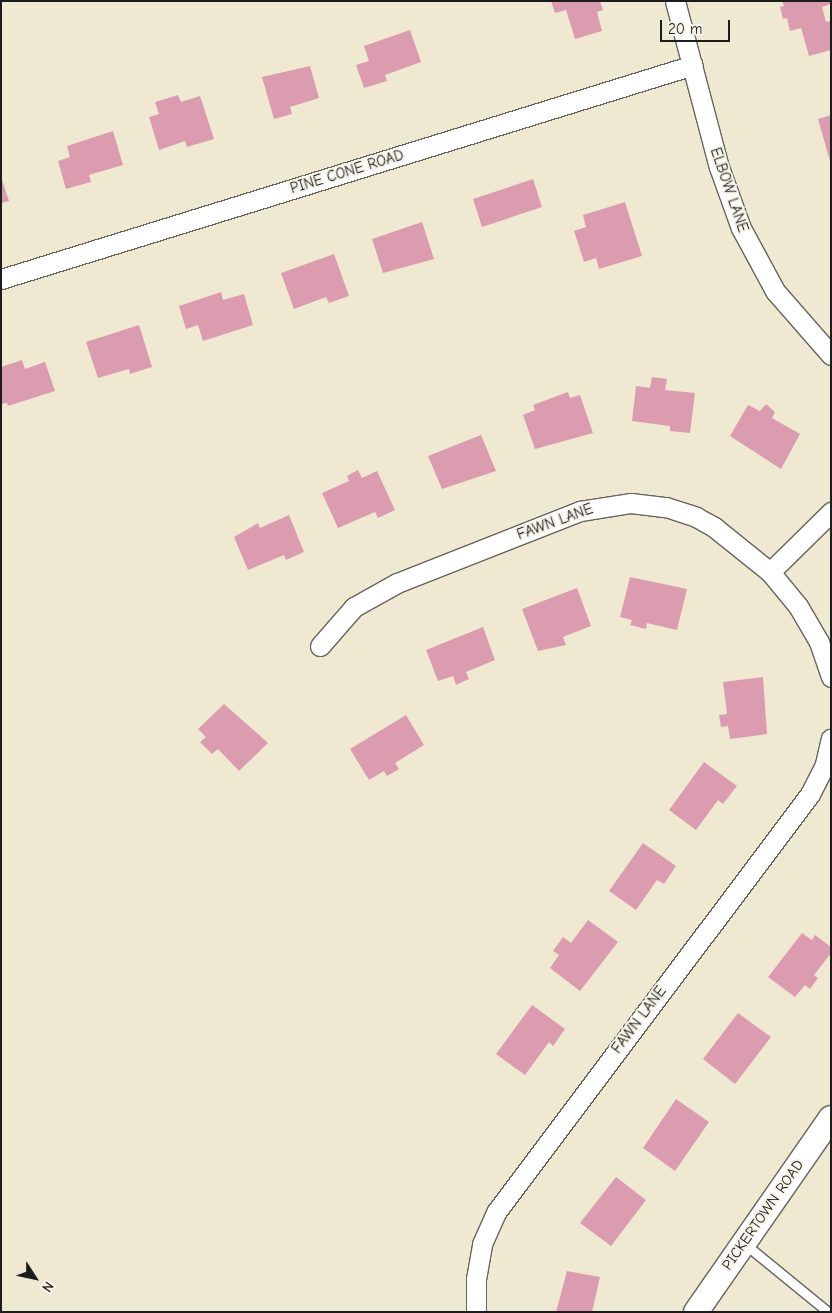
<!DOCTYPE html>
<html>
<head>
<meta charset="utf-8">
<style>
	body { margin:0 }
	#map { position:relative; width:832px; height:1313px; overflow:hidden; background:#f0e9d2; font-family:"Comic Neue",sans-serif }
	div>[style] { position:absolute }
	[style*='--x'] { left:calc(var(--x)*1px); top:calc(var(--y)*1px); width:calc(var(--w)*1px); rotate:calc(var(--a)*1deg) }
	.building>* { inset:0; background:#dc9cb0 }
	.roads { filter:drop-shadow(1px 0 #66645c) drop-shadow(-1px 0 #66645c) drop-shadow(0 1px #66645c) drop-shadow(0 -1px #66645c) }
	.service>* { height:9px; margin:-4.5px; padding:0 4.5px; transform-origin:4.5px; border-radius:4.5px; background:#fff }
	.minor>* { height:19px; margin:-9.5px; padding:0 9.5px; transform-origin:9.5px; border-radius:9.5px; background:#fff }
	.tertiary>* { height:24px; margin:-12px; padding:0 12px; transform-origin:12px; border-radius:12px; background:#fff }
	span { translate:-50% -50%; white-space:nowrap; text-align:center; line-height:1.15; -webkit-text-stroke:4px #f7f3e8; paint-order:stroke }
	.street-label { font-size:15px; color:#1c1c1c }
	.frame { position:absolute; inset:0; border:2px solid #1c1c1c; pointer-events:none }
	.north { position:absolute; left:10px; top:1253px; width:50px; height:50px; -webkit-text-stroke:4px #f7f3e8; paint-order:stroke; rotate:125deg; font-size:14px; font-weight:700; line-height:20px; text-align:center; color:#1c1c1c }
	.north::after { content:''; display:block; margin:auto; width:18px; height:22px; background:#1c1c1c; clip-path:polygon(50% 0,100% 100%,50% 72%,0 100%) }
	.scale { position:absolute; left:660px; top:20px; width:70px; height:22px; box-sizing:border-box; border:2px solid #1c1c1c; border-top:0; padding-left:6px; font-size:15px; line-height:18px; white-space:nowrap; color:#1c1c1c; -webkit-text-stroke:4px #f7f3e8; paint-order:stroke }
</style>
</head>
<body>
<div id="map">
	<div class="building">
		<div style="clip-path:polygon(551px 1px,600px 1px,603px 10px,597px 12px,602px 31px,575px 39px,566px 10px,555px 13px)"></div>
		<div style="clip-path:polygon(782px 1px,831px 1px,831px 4px,822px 7px,826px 22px,830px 21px,831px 25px,831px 50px,809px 56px,801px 28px,790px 31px,787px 18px,783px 19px,780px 7px,784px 6px)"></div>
		<div style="clip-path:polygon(410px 30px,421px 62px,385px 75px,387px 81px,364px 88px,356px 65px,369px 61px,364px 46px)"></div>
		<div style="clip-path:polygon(310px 66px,319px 98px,290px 107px,292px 114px,274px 119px,262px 77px)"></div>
		<div style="clip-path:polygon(178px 95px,181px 102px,200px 96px,214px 139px,187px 147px,185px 141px,159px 150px,149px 117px,159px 114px,155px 102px)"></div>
		<div style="clip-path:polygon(831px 115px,831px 161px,830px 161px,818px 119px)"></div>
		<div style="clip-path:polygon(113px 131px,123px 165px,89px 175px,91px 182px,66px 189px,58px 161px,70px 157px,67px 146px)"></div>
		<div style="clip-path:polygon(1px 177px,9px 201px,1px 203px)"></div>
		<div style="clip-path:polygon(533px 179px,542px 207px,482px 227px,473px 199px)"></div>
		<div style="clip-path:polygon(625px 202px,642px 256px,599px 269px,596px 258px,584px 262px,574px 231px,586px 227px,583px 215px)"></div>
		<div style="clip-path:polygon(422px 222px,434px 259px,383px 273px,372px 239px)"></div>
		<div style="clip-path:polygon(334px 254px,349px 296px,329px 303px,326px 297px,294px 309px,281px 273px)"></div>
		<div style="clip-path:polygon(221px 292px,223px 300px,244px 294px,253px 325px,203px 341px,198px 325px,186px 329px,179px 306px)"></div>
		<div style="clip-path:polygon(139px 325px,152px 367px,130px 374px,129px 369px,98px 378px,86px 342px)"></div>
		<div style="clip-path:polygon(22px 360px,25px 369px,45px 362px,55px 391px,8px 406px,7px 403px,1px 404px,1px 367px)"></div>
		<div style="clip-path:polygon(652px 377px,667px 379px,665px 390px,695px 393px,690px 433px,670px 431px,670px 426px,632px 421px,636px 386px,650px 388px)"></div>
		<div style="clip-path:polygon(568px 392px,570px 398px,580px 395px,593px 433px,535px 449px,523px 415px,535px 410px,533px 405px)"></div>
		<div style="clip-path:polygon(766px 404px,775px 412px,772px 418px,800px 434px,781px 469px,730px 436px,748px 405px,760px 411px)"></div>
		<div style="clip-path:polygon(481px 435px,496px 471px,442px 489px,428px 456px)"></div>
		<div style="clip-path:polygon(358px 470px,362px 478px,377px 471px,395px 510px,378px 518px,375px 512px,338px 528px,322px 493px,349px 481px,347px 476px)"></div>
		<div style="clip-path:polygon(289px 515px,304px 552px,286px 560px,284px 555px,248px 570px,234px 537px,258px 523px,260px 528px)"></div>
		<div style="clip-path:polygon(630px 577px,687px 589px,677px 630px,647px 623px,646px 629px,630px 625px,632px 620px,620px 617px)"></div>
		<div style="clip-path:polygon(577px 588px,591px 626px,563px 637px,566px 645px,538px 651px,522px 609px)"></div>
		<div style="clip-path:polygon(483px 627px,495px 660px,466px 672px,469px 679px,456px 685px,453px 676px,438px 681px,426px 650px)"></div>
		<div style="clip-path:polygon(763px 677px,767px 734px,730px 739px,728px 726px,721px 727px,719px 715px,727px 714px,723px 682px)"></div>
		<div style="clip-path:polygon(224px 704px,268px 743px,239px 771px,218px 749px,212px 754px,200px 742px,206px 737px,198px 729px)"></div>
		<div style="clip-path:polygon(406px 715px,424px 745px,395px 763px,399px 769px,387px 776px,384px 771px,369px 780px,350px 749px)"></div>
		<div style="clip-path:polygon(704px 762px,737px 786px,723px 804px,718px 800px,696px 830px,669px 810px)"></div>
		<div style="clip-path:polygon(643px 843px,676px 866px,664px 884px,657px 880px,636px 910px,609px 891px)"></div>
		<div style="clip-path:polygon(588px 920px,618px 942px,580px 991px,550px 968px,559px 955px,553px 951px,563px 937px,571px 943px)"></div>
		<div style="clip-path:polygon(802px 933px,812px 940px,815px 935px,831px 947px,831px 953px,814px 975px,818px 978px,810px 989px,805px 985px,795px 997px,768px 977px)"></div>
		<div style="clip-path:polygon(532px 1005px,565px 1029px,553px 1046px,549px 1042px,525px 1075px,496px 1054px)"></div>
		<div style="clip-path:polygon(738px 1013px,771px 1037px,735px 1084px,703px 1059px)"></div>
		<div style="clip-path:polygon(676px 1099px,709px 1122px,675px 1171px,643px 1148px)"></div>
		<div style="clip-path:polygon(616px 1177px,646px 1200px,611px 1246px,580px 1223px)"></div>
		<div style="clip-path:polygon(567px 1271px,600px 1277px,592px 1312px,556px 1312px)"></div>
	</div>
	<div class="roads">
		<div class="service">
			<div style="--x:745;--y:1244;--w:107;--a:39.3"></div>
		</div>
		<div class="minor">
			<div style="--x:675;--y:1;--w:172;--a:75.2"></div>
			<div style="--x:719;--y:167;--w:65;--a:70.2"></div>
			<div style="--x:741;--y:228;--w:72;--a:61.6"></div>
			<div style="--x:775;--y:291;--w:85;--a:48.8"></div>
			<div style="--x:1;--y:279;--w:724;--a:-17.18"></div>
			<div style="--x:770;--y:572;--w:86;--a:-44.5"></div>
			<div style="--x:320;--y:646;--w:52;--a:-48.9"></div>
			<div style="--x:354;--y:607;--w:49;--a:-29.2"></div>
			<div style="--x:397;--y:583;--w:197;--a:-21.5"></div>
			<div style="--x:580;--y:511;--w:52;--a:-8.9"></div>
			<div style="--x:631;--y:503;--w:35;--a:7"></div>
			<div style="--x:666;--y:507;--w:32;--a:18"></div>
			<div style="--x:696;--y:517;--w:21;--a:29"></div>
			<div style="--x:714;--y:527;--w:72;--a:38.8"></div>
			<div style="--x:770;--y:572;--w:44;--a:50.5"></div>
			<div style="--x:798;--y:606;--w:42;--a:59.7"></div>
			<div style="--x:819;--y:642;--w:37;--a:71"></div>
			<div style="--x:476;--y:1312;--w:33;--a:-90"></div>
			<div style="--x:476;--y:1279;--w:36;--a:-80"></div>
			<div style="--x:482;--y:1244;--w:36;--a:-66"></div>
			<div style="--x:497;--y:1211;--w:521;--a:-53.11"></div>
			<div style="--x:810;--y:794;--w:34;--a:-63"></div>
			<div style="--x:825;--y:764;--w:26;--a:-77"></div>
		</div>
		<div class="tertiary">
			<div style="--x:696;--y:1312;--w:236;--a:-55.2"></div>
		</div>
	</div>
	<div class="street-label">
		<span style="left:347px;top:172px;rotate:-17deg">PINE CONE ROAD</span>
		<span style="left:729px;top:190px;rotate:71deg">ELBOW LANE</span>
		<span style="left:555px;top:522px;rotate:-20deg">FAWN LANE</span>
		<span style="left:639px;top:1020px;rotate:-53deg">FAWN LANE</span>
		<span style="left:763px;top:1215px;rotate:-55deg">PICKERTOWN ROAD</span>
	</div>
	<div class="frame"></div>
	<div class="north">N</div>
	<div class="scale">20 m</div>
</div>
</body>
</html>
